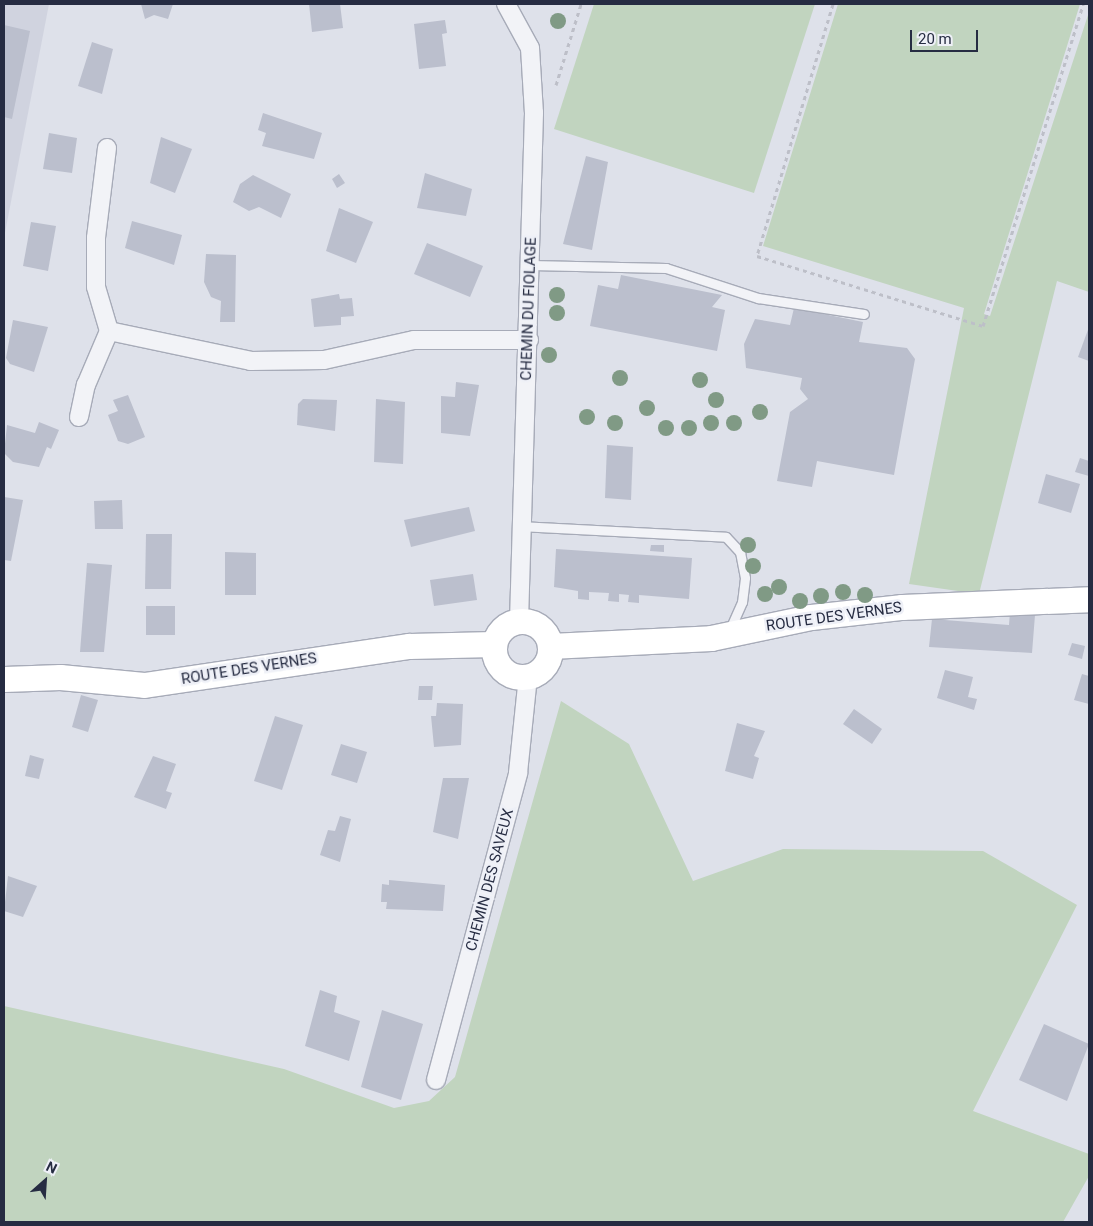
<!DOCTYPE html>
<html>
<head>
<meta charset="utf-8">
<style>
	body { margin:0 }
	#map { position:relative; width:1093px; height:1226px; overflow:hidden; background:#dee1ea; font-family:Roboto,sans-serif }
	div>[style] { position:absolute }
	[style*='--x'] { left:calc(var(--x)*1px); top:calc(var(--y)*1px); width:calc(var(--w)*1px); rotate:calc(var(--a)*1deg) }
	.built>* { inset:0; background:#d0d3df }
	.green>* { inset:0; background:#c1d4bf }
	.building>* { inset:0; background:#bbbfcd }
	.path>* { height:3px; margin-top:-1.5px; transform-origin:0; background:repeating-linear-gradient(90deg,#bdbfc8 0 4px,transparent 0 8px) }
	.roads { filter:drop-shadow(1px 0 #a7abb8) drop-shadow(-1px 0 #a7abb8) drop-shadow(0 1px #a7abb8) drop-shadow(0 -1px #a7abb8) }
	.service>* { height:9px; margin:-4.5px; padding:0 4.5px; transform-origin:4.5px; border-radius:4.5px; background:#f2f3f7 }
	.minor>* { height:18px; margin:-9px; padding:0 9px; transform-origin:9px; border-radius:9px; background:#f2f3f7 }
	.secondary>* { height:25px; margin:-12.5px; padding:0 12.5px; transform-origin:12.5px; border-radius:12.5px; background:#fff }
	.secondary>.ring { margin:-12.5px; padding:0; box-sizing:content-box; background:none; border:25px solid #fff; border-radius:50% }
	.trees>* { width:16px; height:16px; margin:-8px; border-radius:50%; background:#809a85 }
	span { translate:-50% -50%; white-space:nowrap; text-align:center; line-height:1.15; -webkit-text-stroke:5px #eef0f7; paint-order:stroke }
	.street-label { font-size:15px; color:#262c42 }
	.frame { position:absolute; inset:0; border:5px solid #262c42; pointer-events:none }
	.north { position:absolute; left:20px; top:1156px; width:50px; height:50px; -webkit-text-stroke:4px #eef0f7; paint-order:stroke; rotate:26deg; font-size:14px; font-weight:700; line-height:20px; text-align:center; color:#262c42 }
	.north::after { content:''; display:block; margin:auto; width:18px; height:22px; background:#262c42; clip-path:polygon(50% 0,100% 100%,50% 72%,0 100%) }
	.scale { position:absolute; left:910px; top:30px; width:68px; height:22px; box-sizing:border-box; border:2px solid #262c42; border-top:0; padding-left:6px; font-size:15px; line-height:18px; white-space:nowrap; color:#262c42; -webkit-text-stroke:4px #eef0f7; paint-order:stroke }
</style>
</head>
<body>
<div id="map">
	<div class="built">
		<div style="clip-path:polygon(4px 4px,49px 4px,4px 238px)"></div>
	</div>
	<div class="green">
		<div style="clip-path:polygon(594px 4px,815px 4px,754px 193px,554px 129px)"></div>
		<div style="clip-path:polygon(838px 4px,1080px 4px,984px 314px,990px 316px,1089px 12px,1089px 292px,1057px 281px,979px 594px,909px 584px,964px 308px,763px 246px)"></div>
		<div style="clip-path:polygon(561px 701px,629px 744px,693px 881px,783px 849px,983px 851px,1077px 905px,973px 1111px,1089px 1154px,1089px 1176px,1063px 1222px,4px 1222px,4px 1006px,284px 1069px,394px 1108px,429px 1101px,455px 1077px)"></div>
	</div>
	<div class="building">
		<div style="clip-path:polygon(141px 4px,173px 4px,168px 19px,154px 15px,145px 19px)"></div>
		<div style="clip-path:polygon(309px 4px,340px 4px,343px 28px,312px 32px)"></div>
		<div style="clip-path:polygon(445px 20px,447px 33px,442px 34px,446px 66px,419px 69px,414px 24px)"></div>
		<div style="clip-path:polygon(4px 25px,30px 31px,12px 119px,4px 117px)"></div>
		<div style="clip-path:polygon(92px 42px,113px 49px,102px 94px,78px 86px)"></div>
		<div style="clip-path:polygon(263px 113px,322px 133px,314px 159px,262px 146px,266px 133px,258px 130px)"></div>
		<div style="clip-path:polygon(49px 133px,77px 138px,72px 173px,43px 169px)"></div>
		<div style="clip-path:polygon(161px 137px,192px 149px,175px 193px,150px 183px)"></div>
		<div style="clip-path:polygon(586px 156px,608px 162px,592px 250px,563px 244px)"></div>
		<div style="clip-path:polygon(425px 173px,472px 189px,466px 216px,417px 208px)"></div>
		<div style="clip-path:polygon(339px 174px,345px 183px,337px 188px,332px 179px)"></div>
		<div style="clip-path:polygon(253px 175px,291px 194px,281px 218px,259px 207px,249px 211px,233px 202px,240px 184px)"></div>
		<div style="clip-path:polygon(339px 208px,373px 222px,356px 263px,326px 251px)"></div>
		<div style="clip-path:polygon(132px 221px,182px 235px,174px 265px,125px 248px)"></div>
		<div style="clip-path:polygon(31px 222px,56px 226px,48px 271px,23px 266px)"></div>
		<div style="clip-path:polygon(427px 243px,483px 266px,470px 297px,414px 274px)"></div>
		<div style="clip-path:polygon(206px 254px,236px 255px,235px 322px,220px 322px,221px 301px,211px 297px,204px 282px)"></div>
		<div style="clip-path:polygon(621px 275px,722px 295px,712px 307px,725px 310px,717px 351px,590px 326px,598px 285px,618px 289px)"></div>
		<div style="clip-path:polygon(339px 294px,340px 299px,352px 298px,354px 316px,341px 317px,341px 325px,314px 327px,311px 299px)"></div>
		<div style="clip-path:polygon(794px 308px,863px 322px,859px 342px,907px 348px,915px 359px,894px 475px,817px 461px,812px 487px,777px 481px,790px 412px,808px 399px,800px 389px,802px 378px,746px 368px,744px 344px,755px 319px,790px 325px)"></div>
		<div style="clip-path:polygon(13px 320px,48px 327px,34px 372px,10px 364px,6px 358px)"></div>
		<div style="clip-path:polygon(1089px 327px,1089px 361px,1078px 357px)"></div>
		<div style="clip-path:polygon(456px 382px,479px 385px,470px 436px,441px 433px,441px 396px,455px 397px)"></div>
		<div style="clip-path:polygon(128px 395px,145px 437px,128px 444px,118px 441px,108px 415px,118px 411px,113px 400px)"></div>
		<div style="clip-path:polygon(303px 399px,337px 400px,335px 431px,297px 425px,298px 404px)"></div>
		<div style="clip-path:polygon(376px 399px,405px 402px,403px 464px,374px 462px)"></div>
		<div style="clip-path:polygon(39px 422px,59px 430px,51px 449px,47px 447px,39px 467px,13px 462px,4px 453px,7px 425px,35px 433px)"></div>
		<div style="clip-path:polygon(607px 445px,633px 447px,631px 500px,605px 498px)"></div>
		<div style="clip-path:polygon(1080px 458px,1089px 461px,1089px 476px,1075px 472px)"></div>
		<div style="clip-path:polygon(1046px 474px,1080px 484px,1071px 513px,1038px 503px)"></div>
		<div style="clip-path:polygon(4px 497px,23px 500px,11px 561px,4px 560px)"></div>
		<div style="clip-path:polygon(122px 500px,123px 529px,95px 529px,94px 501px)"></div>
		<div style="clip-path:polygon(469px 507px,475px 531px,411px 547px,404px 520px)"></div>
		<div style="clip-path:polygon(146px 534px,172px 534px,171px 589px,145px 589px)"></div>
		<div style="clip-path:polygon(651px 545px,664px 545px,664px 552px,650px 551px)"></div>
		<div style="clip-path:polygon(556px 549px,692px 558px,689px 599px,639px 595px,639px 603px,628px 602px,629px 595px,619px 594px,619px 602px,608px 601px,609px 593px,589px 592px,589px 600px,578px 599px,578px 591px,554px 587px)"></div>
		<div style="clip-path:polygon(225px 552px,256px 553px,256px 595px,225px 595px)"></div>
		<div style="clip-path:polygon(87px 563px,112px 565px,104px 652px,80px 652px)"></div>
		<div style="clip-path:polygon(473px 574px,477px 600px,434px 606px,430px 580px)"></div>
		<div style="clip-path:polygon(146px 606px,175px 606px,175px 635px,146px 635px)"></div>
		<div style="clip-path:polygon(1010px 612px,1035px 615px,1032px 653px,929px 647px,932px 619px,1009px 625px)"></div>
		<div style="clip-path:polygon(1072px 643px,1085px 646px,1082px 659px,1068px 655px)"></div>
		<div style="clip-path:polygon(945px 670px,973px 677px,968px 697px,977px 699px,974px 710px,937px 698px)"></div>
		<div style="clip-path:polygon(1082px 674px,1089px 676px,1089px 704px,1074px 700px)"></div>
		<div style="clip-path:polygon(419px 686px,433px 686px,432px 700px,418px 700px)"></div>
		<div style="clip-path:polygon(81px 695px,98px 700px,88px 732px,72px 727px)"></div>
		<div style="clip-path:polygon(437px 703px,463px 704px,461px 745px,434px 747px,431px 716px,436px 716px)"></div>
		<div style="clip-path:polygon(854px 709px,882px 729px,872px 744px,843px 724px)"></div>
		<div style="clip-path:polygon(275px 716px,303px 725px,282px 790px,254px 781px)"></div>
		<div style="clip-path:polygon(737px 723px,765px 731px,754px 756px,759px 758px,753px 779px,725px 771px)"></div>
		<div style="clip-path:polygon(341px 744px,367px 752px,357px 783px,331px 775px)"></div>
		<div style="clip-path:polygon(30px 755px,44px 759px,39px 779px,25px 776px)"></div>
		<div style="clip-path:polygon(153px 756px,176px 764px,166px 791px,172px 793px,166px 809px,134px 797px)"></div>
		<div style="clip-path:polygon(443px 778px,469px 778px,458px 839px,433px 832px)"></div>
		<div style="clip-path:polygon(340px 816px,351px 819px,340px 862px,320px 855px,328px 830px,335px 831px)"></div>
		<div style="clip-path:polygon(8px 876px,37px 886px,23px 917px,4px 911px)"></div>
		<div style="clip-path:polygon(389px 880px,445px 885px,443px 911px,386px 909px,387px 902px,381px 902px,382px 884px,389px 885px)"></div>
		<div style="clip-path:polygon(320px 990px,337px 996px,334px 1012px,360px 1021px,349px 1061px,305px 1046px)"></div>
		<div style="clip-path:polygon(382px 1010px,423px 1024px,401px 1100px,361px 1087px)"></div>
		<div style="clip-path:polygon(1044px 1024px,1089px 1044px,1067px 1101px,1019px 1080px)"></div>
	</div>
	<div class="path">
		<div style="--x:833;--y:4;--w:263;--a:106.8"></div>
		<div style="--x:757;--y:256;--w:237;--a:17.2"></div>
		<div style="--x:983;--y:326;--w:337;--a:-72.7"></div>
		<div style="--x:556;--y:85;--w:85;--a:-72.8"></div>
	</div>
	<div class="roads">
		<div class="service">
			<div style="--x:531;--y:265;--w:135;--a:1.3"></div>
			<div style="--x:666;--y:268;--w:97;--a:18.1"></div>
			<div style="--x:758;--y:298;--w:107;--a:8.6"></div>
			<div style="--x:519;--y:526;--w:207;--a:3"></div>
			<div style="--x:726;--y:537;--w:21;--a:47"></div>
			<div style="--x:740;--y:552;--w:26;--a:79"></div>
			<div style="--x:745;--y:578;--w:24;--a:97"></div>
			<div style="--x:742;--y:602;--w:32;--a:114"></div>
		</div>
		<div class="minor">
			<div style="--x:506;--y:4;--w:50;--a:61.4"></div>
			<div style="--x:530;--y:48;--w:65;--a:86.5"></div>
			<div style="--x:534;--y:113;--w:508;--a:91.69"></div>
			<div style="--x:107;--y:148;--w:91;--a:97"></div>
			<div style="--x:96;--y:238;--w:49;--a:90"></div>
			<div style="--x:96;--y:287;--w:46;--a:73.5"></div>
			<div style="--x:109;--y:331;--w:145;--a:11.9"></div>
			<div style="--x:251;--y:361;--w:73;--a:-0.8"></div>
			<div style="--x:324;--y:360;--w:92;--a:-12.5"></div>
			<div style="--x:414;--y:340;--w:115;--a:0"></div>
			<div style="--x:79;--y:417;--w:33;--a:-78"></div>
			<div style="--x:86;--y:385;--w:59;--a:-66.9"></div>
			<div style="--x:436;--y:1080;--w:318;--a:-75"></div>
			<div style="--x:518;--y:773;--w:97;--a:-84.1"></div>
		</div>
		<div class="secondary">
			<div class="ring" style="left:494px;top:621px;width:31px;height:31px"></div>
			<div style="--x:550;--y:646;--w:161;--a:-2.8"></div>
			<div style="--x:711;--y:638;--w:102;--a:-11.9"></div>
			<div style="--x:811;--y:617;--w:92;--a:-6.3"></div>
			<div style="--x:902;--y:607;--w:187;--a:-2.4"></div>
			<div style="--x:4;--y:679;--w:56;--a:-2"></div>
			<div style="--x:60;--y:677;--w:84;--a:5.4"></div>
			<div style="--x:144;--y:685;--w:268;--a:-8.4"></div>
			<div style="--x:409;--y:646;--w:85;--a:-1.3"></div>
		</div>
	</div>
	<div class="trees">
		<div style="left:558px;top:21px"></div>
		<div style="left:557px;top:295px"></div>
		<div style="left:557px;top:313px"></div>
		<div style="left:549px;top:355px"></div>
		<div style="left:620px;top:378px"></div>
		<div style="left:700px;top:380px"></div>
		<div style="left:716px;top:400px"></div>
		<div style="left:647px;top:408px"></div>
		<div style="left:760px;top:412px"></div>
		<div style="left:587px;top:417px"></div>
		<div style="left:615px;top:423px"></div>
		<div style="left:711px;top:423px"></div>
		<div style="left:734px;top:423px"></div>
		<div style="left:666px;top:428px"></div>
		<div style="left:689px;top:428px"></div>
		<div style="left:748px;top:545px"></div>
		<div style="left:753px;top:566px"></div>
		<div style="left:779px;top:587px"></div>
		<div style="left:843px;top:592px"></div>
		<div style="left:765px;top:594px"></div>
		<div style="left:865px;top:595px"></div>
		<div style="left:821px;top:596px"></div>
		<div style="left:800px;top:601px"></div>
	</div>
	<div class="street-label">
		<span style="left:529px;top:309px;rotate:-88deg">CHEMIN DU FIOLAGE</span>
		<span style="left:834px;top:617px;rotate:-8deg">ROUTE DES VERNES</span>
		<span style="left:249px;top:669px;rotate:-9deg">ROUTE DES VERNES</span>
		<span style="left:490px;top:880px;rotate:-75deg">CHEMIN DES SAVEUX</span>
	</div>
	<div class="frame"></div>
	<div class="north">N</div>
	<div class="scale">20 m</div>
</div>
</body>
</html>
